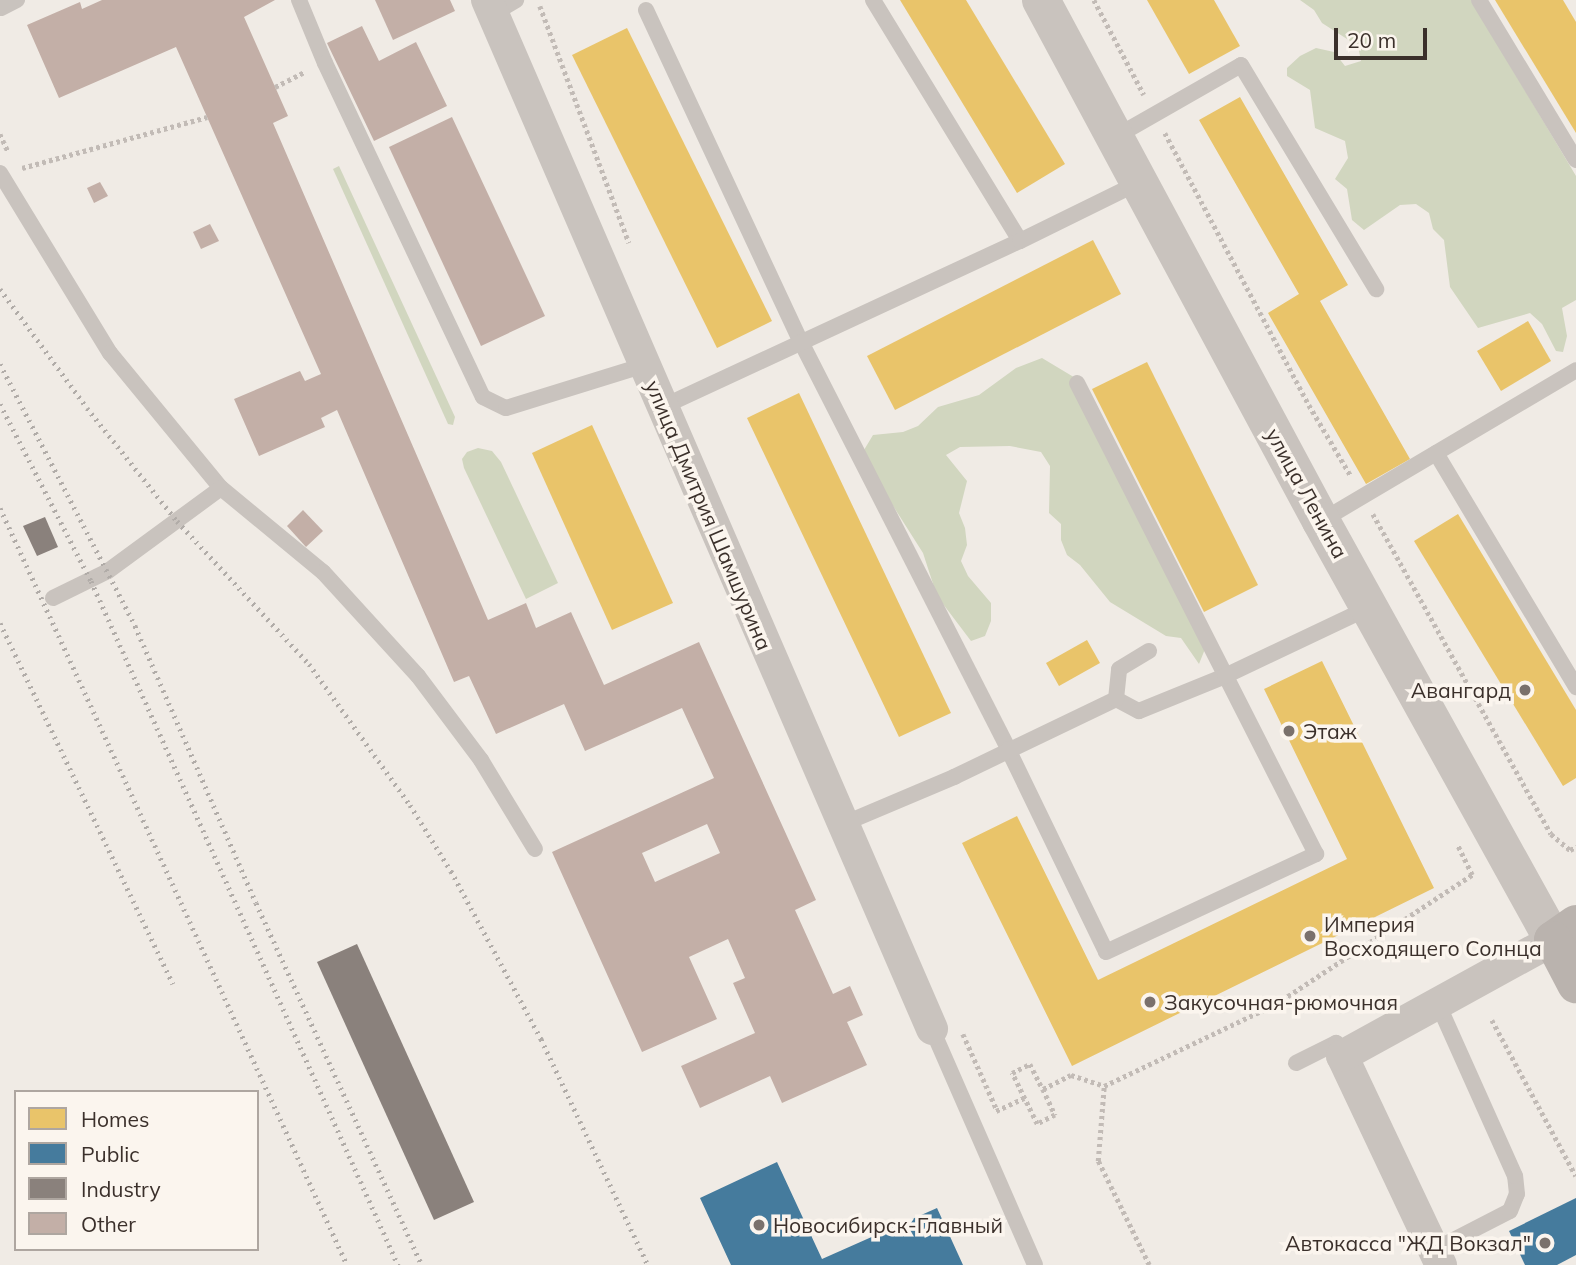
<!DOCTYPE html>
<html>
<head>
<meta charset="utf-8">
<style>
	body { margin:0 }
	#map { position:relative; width:1576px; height:1265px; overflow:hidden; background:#f0ebe5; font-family:Mulish,sans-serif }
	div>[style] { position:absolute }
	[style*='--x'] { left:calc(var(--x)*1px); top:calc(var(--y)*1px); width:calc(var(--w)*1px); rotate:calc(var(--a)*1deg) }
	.green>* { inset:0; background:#d1d6bf }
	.homes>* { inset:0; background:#e9c46a }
	.public>* { inset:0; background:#457b9d }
	.industry>* { inset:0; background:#8a817c }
	.building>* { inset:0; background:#c3afa7 }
	.path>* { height:4.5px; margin-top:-2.25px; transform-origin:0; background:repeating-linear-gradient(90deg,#c2bbb6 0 3.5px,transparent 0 7px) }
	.service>* { height:16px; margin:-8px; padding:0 8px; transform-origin:8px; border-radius:8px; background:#c9c3be }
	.minor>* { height:32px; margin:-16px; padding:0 16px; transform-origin:16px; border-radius:16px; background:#c9c3be }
	.tertiary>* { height:38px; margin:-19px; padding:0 19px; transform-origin:19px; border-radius:19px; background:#c9c3be }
	.secondary>* { height:38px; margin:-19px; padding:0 19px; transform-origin:19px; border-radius:19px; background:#bab3ae }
	.rail>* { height:5px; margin-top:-2.5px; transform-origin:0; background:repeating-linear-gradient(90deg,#b1aca8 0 2px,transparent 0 7px) }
	.dots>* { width:19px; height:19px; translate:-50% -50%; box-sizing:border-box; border:4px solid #fbf5ee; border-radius:50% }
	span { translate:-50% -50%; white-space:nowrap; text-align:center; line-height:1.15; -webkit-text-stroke:7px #fbf5ee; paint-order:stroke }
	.street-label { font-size:21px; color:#3b302b }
	.poi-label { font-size:21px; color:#3b302b }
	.right { translate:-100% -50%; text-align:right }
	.left { translate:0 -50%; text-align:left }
	.legend { position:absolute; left:14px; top:1090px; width:245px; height:161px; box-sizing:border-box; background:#fbf5ee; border:2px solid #aea6a0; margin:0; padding:9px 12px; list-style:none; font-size:21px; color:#3b302b }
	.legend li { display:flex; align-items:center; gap:14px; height:35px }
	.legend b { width:35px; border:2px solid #aea6a0 }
	.scale { position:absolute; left:1334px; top:28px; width:93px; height:32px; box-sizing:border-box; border:4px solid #3b302b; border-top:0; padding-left:9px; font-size:21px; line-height:24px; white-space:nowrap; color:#3b302b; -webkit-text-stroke:5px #fbf5ee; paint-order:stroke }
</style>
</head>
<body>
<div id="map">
	<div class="green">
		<div style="clip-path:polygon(1300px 0,1471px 0,1576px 176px,1576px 300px,1562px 308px,1567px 336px,1563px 352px,1556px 351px,1542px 324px,1530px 313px,1478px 328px,1450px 287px,1444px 240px,1433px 229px,1429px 213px,1416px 204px,1400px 205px,1364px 230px,1352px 220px,1347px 189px,1335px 179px,1348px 158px,1345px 141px,1315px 128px,1310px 90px,1287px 76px,1287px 68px,1300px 56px,1316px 48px,1334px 52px,1345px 66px,1361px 61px,1358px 46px,1322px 23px,1314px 10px)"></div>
		<div style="clip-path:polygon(339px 166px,455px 417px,453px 425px,448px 424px,333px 169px)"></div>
		<div style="clip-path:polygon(1042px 358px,1082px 382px,1205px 649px,1199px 664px,1181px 638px,1166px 636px,1110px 602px,1080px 565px,1067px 555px,1061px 540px,1061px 524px,1049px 513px,1050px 466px,1041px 452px,1010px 446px,960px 447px,946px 455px,967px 481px,959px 513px,965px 528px,967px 545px,961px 561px,968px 576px,991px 603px,991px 621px,985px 636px,971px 641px,937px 596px,923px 553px,876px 479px,864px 450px,873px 435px,903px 432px,918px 426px,938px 407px,979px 395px,1016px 368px)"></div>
		<div style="clip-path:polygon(478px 448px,492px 451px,501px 462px,558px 583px,526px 599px,464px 468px,462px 459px,467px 452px)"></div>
	</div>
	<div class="homes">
		<div style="clip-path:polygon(900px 0,966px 0,1065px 164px,1017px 193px)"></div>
		<div style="clip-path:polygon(1147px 0,1214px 0,1240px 46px,1189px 74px)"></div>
		<div style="clip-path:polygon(1495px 0,1563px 0,1576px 22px,1576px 133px)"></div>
		<div style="clip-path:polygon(627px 28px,772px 321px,717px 348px,572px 55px)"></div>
		<div style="clip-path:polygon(1240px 97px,1348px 285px,1320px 301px,1410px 459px,1366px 484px,1268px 313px,1299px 294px,1199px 120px)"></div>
		<div style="clip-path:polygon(1093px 240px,1121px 294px,895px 410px,867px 356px)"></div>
		<div style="clip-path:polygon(1528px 321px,1551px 361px,1501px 391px,1477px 351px)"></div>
		<div style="clip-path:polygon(1147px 362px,1258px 585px,1204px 612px,1092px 389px)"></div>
		<div style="clip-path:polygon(799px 393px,951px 713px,899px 737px,747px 418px)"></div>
		<div style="clip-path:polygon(592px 425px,673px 603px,612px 630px,532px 453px)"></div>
		<div style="clip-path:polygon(1458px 514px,1576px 710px,1576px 778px,1563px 786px,1414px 541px)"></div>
		<div style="clip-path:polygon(1087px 640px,1100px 663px,1059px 686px,1046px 663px)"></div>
		<div style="clip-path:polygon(1322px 661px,1434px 888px,1072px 1066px,962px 843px,1017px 816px,1098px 980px,1347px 859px,1264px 689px)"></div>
	</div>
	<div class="public">
		<div style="clip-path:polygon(777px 1162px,822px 1259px,937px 1208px,963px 1265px,731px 1265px,700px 1198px)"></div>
		<div style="clip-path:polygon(1576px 1198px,1576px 1255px,1557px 1265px,1525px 1265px,1509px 1231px)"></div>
	</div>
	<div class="industry">
		<div style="clip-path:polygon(45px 517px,58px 547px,37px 556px,23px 526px)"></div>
		<div style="clip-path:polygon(357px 944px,474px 1202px,434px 1220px,317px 962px)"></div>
	</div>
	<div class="building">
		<div style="clip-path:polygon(evenodd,102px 0,275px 0,244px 17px,288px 116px,273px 123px,488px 620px,526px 603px,536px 628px,571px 612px,604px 685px,699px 642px,816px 900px,795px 910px,833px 994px,850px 986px,863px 1015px,847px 1022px,867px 1065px,782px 1103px,770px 1076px,700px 1108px,681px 1066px,755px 1033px,733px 983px,745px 978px,728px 939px,689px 957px,717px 1019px,642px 1052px,552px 852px,714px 778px,682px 708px,585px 751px,564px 704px,496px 734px,469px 676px,454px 682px,337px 410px,321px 418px,325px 427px,259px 456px,234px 399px,300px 371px,305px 381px,321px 374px,176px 47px,59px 98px,27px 25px,80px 2px,82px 9px,102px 0,707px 824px,720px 853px,655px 882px,642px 853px,707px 824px)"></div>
		<div style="clip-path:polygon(375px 0,450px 0,455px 11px,393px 40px)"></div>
		<div style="clip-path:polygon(362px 26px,379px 61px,416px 42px,447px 106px,374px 141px,327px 43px)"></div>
		<div style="clip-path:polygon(452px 117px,545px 316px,481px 346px,389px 147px)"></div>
		<div style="clip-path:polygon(100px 182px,108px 196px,94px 203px,87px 188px)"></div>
		<div style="clip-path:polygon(210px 224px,219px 241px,201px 249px,193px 232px)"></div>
		<div style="clip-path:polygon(303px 510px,323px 531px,306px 547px,287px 526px)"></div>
	</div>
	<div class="path">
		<div style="--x:1094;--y:0;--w:107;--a:62.2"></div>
		<div style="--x:540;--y:6;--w:253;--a:69.4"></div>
		<div style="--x:275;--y:87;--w:34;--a:-27"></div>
		<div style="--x:1165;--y:133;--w:308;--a:62.1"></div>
		<div style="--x:1309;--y:405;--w:82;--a:59.4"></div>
		<div style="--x:0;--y:134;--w:19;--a:65"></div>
		<div style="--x:22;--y:168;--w:192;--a:-15.4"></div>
		<div style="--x:1373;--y:514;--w:366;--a:60.9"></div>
		<div style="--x:1551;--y:834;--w:25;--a:40"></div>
		<div style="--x:1570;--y:850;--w:7;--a:-27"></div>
		<div style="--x:1492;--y:1020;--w:177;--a:61.7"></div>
		<div style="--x:963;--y:1034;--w:83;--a:65.9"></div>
		<div style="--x:1043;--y:1089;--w:29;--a:65"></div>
		<div style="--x:1055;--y:1115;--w:20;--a:153"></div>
		<div style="--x:1037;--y:1124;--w:57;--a:-116.1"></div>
		<div style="--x:1012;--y:1073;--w:20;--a:-27"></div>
		<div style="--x:1030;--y:1064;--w:28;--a:63"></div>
		<div style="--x:1043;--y:1089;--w:31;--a:-27"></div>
		<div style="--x:1071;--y:1075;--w:35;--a:18"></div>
		<div style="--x:996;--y:1111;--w:31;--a:-25"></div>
		<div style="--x:1149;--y:1265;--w:116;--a:-116.1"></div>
		<div style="--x:1098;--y:1161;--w:75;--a:-85.4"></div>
		<div style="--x:1104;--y:1086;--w:191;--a:-25.5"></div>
		<div style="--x:1276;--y:1004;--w:235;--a:-33.4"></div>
		<div style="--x:1472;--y:875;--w:34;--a:-116"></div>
	</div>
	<div class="service">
		<div style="--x:299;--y:0;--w:68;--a:67.6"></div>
		<div style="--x:325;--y:63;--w:369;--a:64.7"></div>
		<div style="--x:483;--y:397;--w:25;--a:26"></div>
		<div style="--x:506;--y:408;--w:145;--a:-17.2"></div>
		<div style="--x:873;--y:0;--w:282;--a:58.6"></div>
		<div style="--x:1479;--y:0;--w:187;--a:58.8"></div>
		<div style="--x:1;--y:8;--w:18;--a:-27"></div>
		<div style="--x:646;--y:10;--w:366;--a:65"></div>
		<div style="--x:801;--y:342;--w:457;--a:63"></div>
		<div style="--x:1008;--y:749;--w:225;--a:64.2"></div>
		<div style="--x:1106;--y:952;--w:232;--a:-25"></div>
		<div style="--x:1316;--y:854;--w:528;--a:-116.9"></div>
		<div style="--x:493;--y:14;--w:27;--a:-31"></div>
		<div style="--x:1115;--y:137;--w:145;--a:-29.7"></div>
		<div style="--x:1241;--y:65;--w:262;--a:58.9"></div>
		<div style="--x:0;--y:173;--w:211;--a:58.6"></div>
		<div style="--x:110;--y:353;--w:175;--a:50.6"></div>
		<div style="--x:221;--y:488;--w:132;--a:39.5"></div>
		<div style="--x:323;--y:572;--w:141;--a:47.6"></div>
		<div style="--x:418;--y:676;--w:105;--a:53.1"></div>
		<div style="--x:481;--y:760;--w:104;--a:58.8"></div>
		<div style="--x:662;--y:407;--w:395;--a:-24.9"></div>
		<div style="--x:1020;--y:241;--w:134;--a:-26.2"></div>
		<div style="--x:1436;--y:453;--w:273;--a:59.1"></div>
		<div style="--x:1321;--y:521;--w:296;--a:-30.6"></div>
		<div style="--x:53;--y:598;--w:61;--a:-26.1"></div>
		<div style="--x:108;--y:571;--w:140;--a:-36.3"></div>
		<div style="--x:1116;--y:699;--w:26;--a:28"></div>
		<div style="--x:1139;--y:711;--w:93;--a:-22.1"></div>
		<div style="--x:1225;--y:676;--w:161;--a:-25.4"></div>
		<div style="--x:843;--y:824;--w:121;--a:-22.9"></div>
		<div style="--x:954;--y:777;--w:180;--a:-25.7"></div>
		<div style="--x:1116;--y:699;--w:30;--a:-84"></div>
		<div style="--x:1119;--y:669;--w:35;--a:-31"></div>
		<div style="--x:932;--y:1029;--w:257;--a:66.4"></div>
		<div style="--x:1296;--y:1063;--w:45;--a:-26.6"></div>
		<div style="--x:1336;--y:1043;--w:14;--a:65"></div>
		<div style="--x:1434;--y:1250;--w:85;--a:-27.2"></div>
		<div style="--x:1510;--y:1211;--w:18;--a:-68"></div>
		<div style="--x:1517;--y:1194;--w:18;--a:-96"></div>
		<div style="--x:1515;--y:1176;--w:188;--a:-114.1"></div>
	</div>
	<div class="minor">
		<div style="--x:487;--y:0;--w:1121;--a:66.61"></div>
		<div style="--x:1441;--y:1265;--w:231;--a:-115.3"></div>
		<div style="--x:1342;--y:1056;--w:241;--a:-28.8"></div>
	</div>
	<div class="tertiary">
		<div style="--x:1041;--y:0;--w:591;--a:61.75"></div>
		<div style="--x:1321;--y:521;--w:479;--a:61"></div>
	</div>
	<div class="secondary">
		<div style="--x:1576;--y:924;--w:28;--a:145"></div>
		<div style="--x:1553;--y:940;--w:50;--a:62.4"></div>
	</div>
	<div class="rail">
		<div style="--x:0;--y:289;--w:147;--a:53.8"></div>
		<div style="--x:87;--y:408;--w:144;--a:51.5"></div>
		<div style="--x:177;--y:521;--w:195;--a:47.3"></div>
		<div style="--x:309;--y:664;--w:173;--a:54.4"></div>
		<div style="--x:410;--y:805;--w:78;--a:58.2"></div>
		<div style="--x:451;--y:871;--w:191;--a:61.8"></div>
		<div style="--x:541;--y:1039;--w:250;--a:64.7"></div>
		<div style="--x:0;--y:364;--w:295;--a:62.7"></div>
		<div style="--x:135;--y:626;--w:302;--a:66.4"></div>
		<div style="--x:256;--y:903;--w:398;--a:65.4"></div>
		<div style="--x:0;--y:404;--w:199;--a:62.8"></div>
		<div style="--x:91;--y:581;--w:750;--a:65.83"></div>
		<div style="--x:0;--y:508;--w:833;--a:65.37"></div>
		<div style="--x:0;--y:623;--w:400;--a:64.4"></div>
	</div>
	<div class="dots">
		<div style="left:1525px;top:690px;background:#7a716c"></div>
		<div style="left:1289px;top:731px;background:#7a716c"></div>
		<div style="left:1310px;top:936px;background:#7a716c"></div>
		<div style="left:1150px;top:1002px;background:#7a716c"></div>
		<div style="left:759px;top:1225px;background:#7a716c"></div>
		<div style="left:1545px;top:1243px;background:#7a716c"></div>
	</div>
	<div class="street-label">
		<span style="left:1307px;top:493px;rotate:61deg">улица Ленина</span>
		<span style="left:709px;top:515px;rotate:67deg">улица Дмитрия Шамшурина</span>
	</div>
	<div class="poi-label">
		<span class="right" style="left:1511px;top:690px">Авангард</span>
		<span class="left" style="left:1303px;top:731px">Этаж</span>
		<span class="left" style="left:1324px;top:936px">Империя<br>Восходящего Солнца</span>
		<span class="left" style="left:1164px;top:1002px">Закусочная-рюмочная</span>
		<span class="left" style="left:773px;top:1225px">Новосибирск-Главный</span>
		<span class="right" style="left:1531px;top:1243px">Автокасса "ЖД Вокзал"</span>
	</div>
	<ul class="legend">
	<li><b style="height:19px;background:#e9c46a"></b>Homes</li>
	<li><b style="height:19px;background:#457b9d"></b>Public</li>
	<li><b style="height:19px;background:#8a817c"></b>Industry</li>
	<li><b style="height:19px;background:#c3afa7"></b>Other</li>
	</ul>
	<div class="scale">20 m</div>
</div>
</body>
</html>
